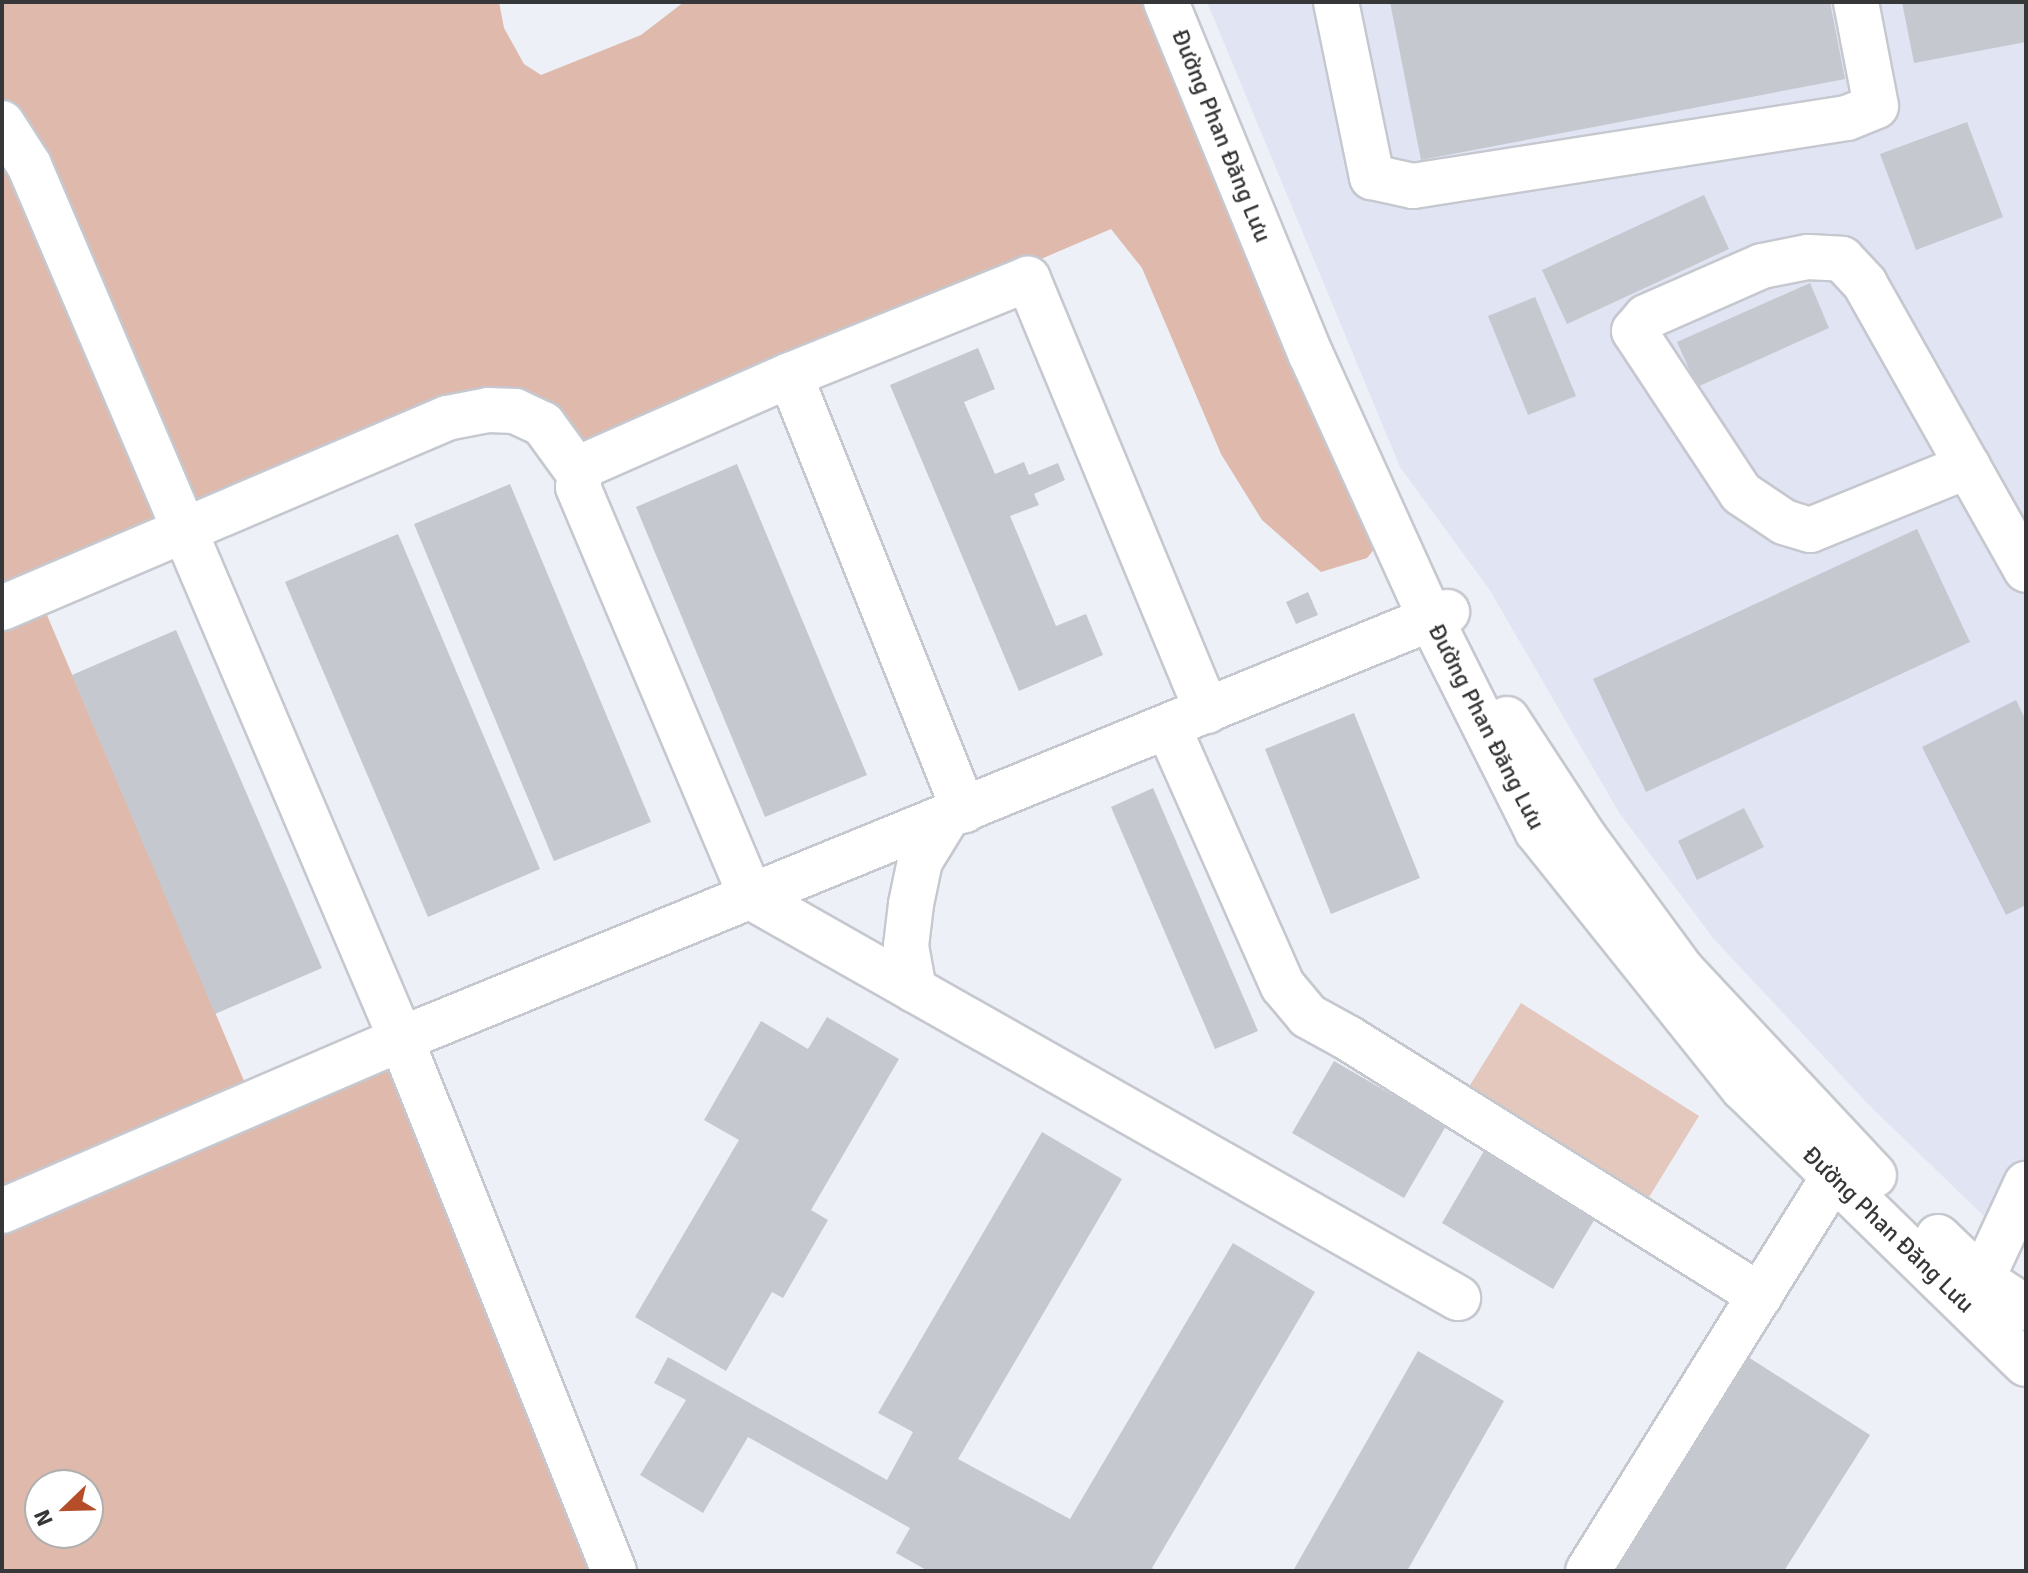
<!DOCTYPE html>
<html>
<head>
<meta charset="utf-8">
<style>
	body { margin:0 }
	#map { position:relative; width:2028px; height:1573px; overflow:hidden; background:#edf0f7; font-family:Signika,sans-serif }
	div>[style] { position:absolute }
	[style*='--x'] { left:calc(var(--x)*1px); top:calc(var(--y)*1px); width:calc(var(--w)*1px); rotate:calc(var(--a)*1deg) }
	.built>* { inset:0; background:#e1e4f3 }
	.green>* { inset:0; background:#e4c7bd }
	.forest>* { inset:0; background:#deb9ac }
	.building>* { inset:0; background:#c5c8ce }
	.roads { filter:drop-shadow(2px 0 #c6c8cf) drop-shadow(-2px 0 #c6c8cf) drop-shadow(0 2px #c6c8cf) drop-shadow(0 -2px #c6c8cf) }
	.minor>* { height:44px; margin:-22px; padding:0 22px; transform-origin:22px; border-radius:22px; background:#fff }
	span { translate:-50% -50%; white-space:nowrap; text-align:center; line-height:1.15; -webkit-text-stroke:6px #fff; paint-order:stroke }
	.street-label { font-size:24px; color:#363739 }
	.frame { position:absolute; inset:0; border:4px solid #363739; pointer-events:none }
	.north { position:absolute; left:24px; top:1469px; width:80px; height:80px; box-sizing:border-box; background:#fff; border:2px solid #afafb0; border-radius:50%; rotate:247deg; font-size:22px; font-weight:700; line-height:32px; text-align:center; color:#363739 }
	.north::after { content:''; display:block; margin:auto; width:28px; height:36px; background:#b54e28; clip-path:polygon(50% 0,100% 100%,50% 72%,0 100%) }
</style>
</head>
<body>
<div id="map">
	<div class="built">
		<div style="clip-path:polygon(1207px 2px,2026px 2px,2026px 1221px,1989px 1221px,1869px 1105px,1714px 939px,1620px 814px,1489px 589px,1400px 467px)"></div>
	</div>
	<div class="green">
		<div style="clip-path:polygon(1521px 1003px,1699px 1116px,1646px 1202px,1467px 1090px)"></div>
	</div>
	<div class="forest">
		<div style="clip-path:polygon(2px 2px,499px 2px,504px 28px,524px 64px,541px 75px,641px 35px,684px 2px,1158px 2px,1384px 537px,1367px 558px,1321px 572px,1262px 520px,1221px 454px,1142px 268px,1111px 229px,583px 455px,514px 402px,189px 520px,2px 113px)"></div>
		<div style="clip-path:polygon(2px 136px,174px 526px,2px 599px)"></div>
		<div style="clip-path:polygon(41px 601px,250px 1095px,2px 1201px,2px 617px)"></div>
		<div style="clip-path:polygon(evenodd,396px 1052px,605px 1571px,2px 1571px,2px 1221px,396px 1052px,40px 1485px,88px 1485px,88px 1533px,40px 1533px,40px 1485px)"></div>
	</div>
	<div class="building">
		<div style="clip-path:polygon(1390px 2px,1830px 2px,1845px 79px,1421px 160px)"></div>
		<div style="clip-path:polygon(1902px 2px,2026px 2px,2026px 42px,1914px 63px)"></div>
		<div style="clip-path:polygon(1967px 122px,2003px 217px,1916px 250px,1880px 154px)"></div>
		<div style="clip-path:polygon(1704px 195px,1729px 249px,1567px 324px,1542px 270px)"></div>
		<div style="clip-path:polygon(1810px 283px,1829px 328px,1697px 387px,1677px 342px)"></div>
		<div style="clip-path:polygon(1535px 297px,1576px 396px,1528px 415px,1488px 316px)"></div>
		<div style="clip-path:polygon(978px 348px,995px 389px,964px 402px,995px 474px,1024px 462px,1029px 475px,1058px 463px,1065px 480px,1034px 494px,1039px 505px,1010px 516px,1056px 626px,1086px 614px,1103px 655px,1019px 691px,890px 385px)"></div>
		<div style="clip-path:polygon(737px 464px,867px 775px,765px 817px,636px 507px)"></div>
		<div style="clip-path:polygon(510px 484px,651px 822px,554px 861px,414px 524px)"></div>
		<div style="clip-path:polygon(1917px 529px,1970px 642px,1646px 792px,1593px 679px)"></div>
		<div style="clip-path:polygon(398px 534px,540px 869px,428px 917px,285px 582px)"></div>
		<div style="clip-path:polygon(1308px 592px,1318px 615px,1296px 624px,1286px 602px)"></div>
		<div style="clip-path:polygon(176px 630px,322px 968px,215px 1014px,72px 675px)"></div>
		<div style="clip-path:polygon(2016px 700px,2026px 721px,2026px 905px,2006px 915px,1922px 747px)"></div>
		<div style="clip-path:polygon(1354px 713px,1420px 878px,1331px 914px,1265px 749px)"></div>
		<div style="clip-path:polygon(1153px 788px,1258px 1031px,1215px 1049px,1111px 807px)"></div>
		<div style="clip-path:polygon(1744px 808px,1764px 847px,1697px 880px,1678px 841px)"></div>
		<div style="clip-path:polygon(827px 1017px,899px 1059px,811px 1210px,828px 1220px,783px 1298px,772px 1292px,726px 1371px,635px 1317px,739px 1140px,704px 1120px,761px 1021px,808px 1049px)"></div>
		<div style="clip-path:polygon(1334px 1061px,1446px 1126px,1404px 1198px,1292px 1133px)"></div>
		<div style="clip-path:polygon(1042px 1132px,1122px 1179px,958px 1459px,1070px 1519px,1233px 1243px,1315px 1292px,1152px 1568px,1156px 1571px,928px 1571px,896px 1553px,910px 1528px,748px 1437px,703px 1513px,640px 1475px,686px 1400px,654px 1383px,668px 1357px,887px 1480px,913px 1432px,878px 1413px)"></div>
		<div style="clip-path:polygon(1484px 1151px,1596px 1217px,1553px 1289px,1442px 1223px)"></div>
		<div style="clip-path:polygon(1418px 1351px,1504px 1401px,1407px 1571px,1293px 1571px)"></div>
		<div style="clip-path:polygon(1745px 1355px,1870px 1435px,1784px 1571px,1609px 1571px)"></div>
	</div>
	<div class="roads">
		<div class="minor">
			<div style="--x:1166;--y:2;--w:382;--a:67.7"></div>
			<div style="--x:1311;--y:355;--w:290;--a:65.6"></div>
			<div style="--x:1431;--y:619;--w:237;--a:63.4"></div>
			<div style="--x:1537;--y:831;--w:329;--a:51.3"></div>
			<div style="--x:1743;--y:1088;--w:395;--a:44.3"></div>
			<div style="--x:1336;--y:2;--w:179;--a:78.4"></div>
			<div style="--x:1372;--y:177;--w:42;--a:12.4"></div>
			<div style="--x:1413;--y:186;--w:439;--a:-8.9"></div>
			<div style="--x:1847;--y:118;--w:31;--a:-22"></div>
			<div style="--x:1876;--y:106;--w:106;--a:-100.9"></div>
			<div style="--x:2;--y:123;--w:50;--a:57.3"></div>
			<div style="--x:29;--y:165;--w:950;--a:66.94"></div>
			<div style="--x:401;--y:1039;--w:573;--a:68.18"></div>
			<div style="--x:790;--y:375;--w:469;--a:68.2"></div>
			<div style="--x:1968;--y:466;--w:170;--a:157.9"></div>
			<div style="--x:1810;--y:530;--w:27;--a:-163"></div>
			<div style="--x:1784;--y:522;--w:52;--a:-146"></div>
			<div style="--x:1741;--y:493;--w:194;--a:-123.4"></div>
			<div style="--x:1634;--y:331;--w:18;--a:-49"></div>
			<div style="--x:1646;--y:317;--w:127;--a:-23.7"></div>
			<div style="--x:1762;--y:266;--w:47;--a:-11.1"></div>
			<div style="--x:1808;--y:257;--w:34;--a:3"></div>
			<div style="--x:1842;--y:259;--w:34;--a:47"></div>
			<div style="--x:1865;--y:284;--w:328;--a:60.6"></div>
			<div style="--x:2;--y:608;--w:484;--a:-23.1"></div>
			<div style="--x:447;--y:418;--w:42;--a:-11"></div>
			<div style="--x:488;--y:410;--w:27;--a:2"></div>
			<div style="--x:515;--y:411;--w:31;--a:25"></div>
			<div style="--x:543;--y:424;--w:63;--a:54"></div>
			<div style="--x:1207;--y:711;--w:468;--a:-112.5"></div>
			<div style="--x:1028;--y:279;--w:257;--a:158"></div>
			<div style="--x:790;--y:375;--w:223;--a:156.2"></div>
			<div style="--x:586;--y:465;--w:12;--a:121"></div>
			<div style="--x:580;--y:475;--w:12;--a:99"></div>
			<div style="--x:578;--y:487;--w:445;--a:67.1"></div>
			<div style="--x:751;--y:897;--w:813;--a:29.56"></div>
			<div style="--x:1507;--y:719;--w:142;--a:56.8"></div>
			<div style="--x:1585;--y:838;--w:164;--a:53.7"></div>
			<div style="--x:1682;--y:970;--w:281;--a:46.9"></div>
			<div style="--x:1168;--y:727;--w:283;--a:66.1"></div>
			<div style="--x:1283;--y:986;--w:39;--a:50"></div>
			<div style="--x:1308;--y:1016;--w:46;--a:28.8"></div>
			<div style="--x:1348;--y:1038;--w:486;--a:32"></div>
			<div style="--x:914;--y:990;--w:45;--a:-100.3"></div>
			<div style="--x:906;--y:946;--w:42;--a:-83.2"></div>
			<div style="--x:911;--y:904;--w:44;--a:-78.2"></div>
			<div style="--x:920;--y:861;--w:52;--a:-58.5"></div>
			<div style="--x:2;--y:1211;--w:434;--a:-23.3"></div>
			<div style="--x:401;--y:1039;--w:1130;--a:-22.21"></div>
			<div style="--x:1938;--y:1237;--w:61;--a:43.7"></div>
			<div style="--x:1982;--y:1279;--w:53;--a:33.4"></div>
			<div style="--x:1982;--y:1279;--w:105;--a:-65.1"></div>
			<div style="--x:1588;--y:1571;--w:491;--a:-58.1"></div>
		</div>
	</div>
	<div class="street-label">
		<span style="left:1221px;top:136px;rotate:68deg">Đường Phan Đăng Lưu</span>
		<span style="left:1486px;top:727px;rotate:63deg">Đường Phan Đăng Lưu</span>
		<span style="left:1888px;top:1230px;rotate:44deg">Đường Phan Đăng Lưu</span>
	</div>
	<div class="frame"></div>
	<div class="north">N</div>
</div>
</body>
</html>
